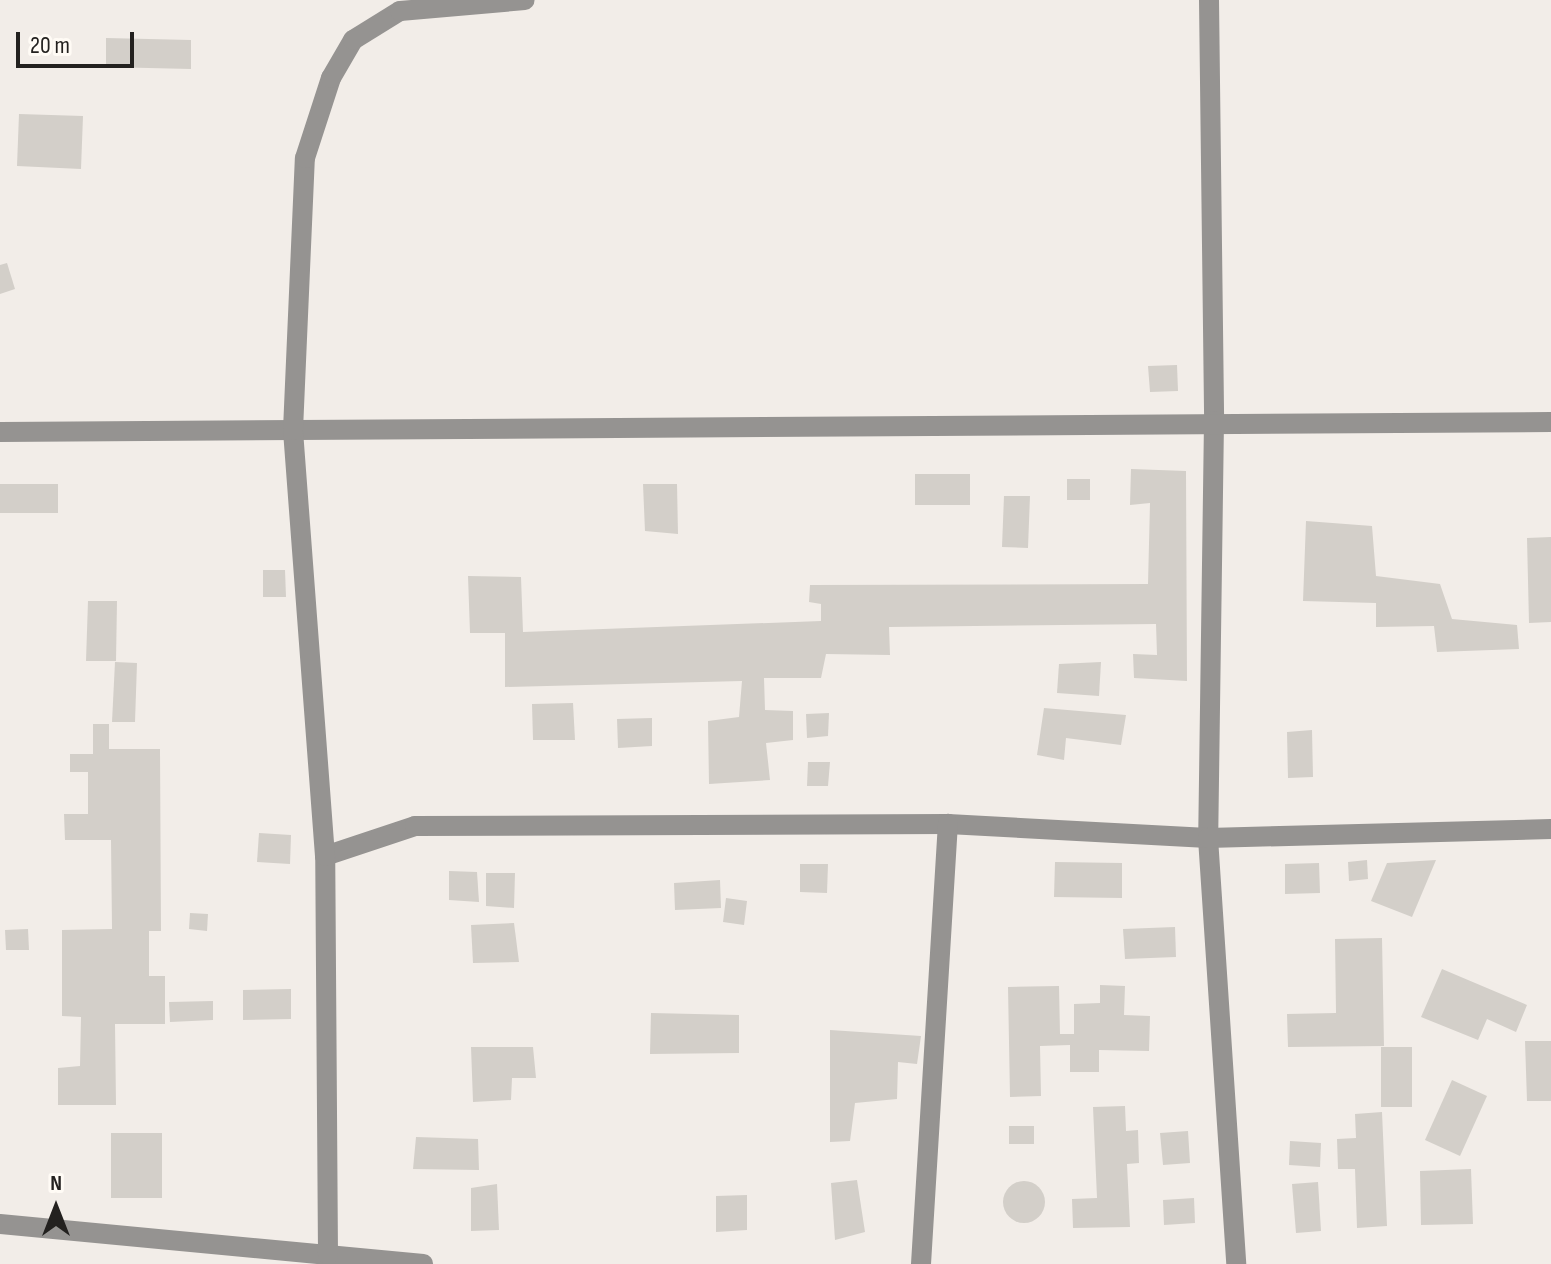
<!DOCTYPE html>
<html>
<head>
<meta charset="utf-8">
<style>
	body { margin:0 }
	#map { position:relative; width:1551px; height:1264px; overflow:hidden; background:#f2ede8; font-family:"Sofia Sans Condensed",sans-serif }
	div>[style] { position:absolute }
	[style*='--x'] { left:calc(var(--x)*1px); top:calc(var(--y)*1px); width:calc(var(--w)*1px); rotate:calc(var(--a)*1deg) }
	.building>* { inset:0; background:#d3cfc9 }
	.round { border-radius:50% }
	.minor>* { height:20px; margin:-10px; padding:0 10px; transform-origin:10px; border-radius:10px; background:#959391 }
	span { translate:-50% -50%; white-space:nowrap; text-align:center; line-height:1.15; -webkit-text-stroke:6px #fffbf5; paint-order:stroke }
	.north { position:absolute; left:16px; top:1168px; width:80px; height:80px; -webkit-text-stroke:6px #fffbf5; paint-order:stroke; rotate:0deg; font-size:22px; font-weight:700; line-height:32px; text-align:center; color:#23211f }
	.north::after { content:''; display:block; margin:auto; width:28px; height:36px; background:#23211f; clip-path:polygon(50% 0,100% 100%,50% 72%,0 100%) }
	.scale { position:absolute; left:16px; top:32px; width:118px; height:36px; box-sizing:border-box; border:4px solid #23211f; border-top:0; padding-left:10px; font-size:24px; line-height:28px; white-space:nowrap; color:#23211f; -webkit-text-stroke:6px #fffbf5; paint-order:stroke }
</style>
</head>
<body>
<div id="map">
	<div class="building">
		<div style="clip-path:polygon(106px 38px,191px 40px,191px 69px,106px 67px)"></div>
		<div style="clip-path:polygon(19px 114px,83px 116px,81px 169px,17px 166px)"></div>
		<div style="clip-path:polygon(7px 263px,15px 289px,0 294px,0 265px)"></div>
		<div style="clip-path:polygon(1177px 365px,1178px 391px,1150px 392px,1148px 366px)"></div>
		<div style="clip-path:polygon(1131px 469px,1186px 471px,1187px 681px,1134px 678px,1133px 654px,1157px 655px,1156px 624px,889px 627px,890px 655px,826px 654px,821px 678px,764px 678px,765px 710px,793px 711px,793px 740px,766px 743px,770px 780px,709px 784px,708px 721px,739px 717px,742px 681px,505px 687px,505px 633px,470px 633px,468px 576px,521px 577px,523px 632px,821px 621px,821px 604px,809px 602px,810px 585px,1148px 584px,1150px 503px,1130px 505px)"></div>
		<div style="clip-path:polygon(915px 474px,970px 474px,970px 505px,915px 505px)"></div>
		<div style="clip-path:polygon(1067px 479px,1090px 479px,1090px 500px,1067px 500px)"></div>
		<div style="clip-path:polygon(0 484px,58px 484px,58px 513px,0 513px)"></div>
		<div style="clip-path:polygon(643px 484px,677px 484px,678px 534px,645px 531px)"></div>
		<div style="clip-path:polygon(1004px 496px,1030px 496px,1028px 548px,1002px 547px)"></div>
		<div style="clip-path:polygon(1306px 521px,1372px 526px,1376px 576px,1440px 584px,1452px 619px,1517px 625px,1519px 649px,1437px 652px,1434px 626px,1376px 627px,1376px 603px,1303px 601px)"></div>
		<div style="clip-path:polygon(1551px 537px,1551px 622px,1529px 623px,1527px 538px)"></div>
		<div style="clip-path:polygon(263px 570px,285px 570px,286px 597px,263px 597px)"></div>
		<div style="clip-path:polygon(88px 601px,117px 601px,116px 661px,86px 661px)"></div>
		<div style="clip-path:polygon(115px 662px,137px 663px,135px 722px,112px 722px)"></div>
		<div style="clip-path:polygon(1101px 662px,1099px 696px,1057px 693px,1059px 664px)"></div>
		<div style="clip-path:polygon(573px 703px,575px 740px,533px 740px,532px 704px)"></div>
		<div style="clip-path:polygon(1044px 708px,1126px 715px,1121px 745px,1066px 738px,1064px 760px,1037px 755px)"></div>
		<div style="clip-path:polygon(829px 713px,828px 736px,807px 738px,806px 714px)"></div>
		<div style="clip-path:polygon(652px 718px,652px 746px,618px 748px,617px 719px)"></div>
		<div style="clip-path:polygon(93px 724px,109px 724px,109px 749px,160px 749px,161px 931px,149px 931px,149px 976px,165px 976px,165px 1024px,115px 1024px,116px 1105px,58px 1105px,58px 1068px,80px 1066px,81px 1017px,62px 1016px,62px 930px,112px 929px,111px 840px,65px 840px,64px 814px,88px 814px,88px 772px,70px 772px,70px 754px,93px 754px)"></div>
		<div style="clip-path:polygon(1312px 730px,1313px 777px,1288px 778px,1287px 732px)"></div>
		<div style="clip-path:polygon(808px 762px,830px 762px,828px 786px,807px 786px)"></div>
		<div style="clip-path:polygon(259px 833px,291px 835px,290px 864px,257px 862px)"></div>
		<div style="clip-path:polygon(1367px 860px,1368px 879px,1349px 881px,1348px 862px)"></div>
		<div style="clip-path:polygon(1436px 860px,1412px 917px,1371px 901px,1387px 863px)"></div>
		<div style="clip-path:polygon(1055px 862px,1122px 863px,1122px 898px,1054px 897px)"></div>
		<div style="clip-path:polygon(1319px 863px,1320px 893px,1285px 894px,1285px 864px)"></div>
		<div style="clip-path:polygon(800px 864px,828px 864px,827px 893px,800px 892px)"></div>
		<div style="clip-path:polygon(449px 871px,477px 872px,479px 902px,449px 900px)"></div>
		<div style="clip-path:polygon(486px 873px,515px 873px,514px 908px,486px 906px)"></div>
		<div style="clip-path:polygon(720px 880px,721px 908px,675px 910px,674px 883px)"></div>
		<div style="clip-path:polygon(726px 898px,747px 901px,744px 925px,723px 922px)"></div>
		<div style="clip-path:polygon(190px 913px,208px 914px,207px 931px,189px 929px)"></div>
		<div style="clip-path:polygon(514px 923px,519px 962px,473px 963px,471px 925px)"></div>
		<div style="clip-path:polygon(1175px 927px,1176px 957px,1125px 959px,1123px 929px)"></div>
		<div style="clip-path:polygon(28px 929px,29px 950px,6px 950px,5px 930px)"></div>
		<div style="clip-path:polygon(1382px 938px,1384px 1046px,1288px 1047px,1287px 1014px,1336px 1013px,1335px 939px)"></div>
		<div style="clip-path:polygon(1442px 969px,1527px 1005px,1516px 1032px,1487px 1019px,1478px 1040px,1421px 1017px)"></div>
		<div style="clip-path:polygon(1100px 985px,1125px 986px,1124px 1015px,1150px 1016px,1149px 1051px,1099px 1050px,1099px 1072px,1070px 1072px,1070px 1045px,1040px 1046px,1041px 1096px,1010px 1097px,1008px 987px,1059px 986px,1060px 1034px,1074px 1034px,1074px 1004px,1100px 1003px)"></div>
		<div style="clip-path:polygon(291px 989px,291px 1019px,243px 1020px,243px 990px)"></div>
		<div style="clip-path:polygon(213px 1001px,213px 1020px,170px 1022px,169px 1002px)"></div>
		<div style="clip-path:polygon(651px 1013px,739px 1015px,739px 1053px,650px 1054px)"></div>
		<div style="clip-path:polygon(830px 1030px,921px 1036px,917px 1064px,898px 1062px,897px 1099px,855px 1103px,850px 1141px,830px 1142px)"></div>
		<div style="clip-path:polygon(1525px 1041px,1551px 1041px,1551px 1101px,1527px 1101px)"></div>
		<div style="clip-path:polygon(471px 1047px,533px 1047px,536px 1078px,512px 1078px,511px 1100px,473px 1102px)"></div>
		<div style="clip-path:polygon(1381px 1047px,1412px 1047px,1412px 1107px,1381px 1107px)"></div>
		<div style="clip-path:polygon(1452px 1080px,1487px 1096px,1460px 1156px,1425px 1140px)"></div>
		<div style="clip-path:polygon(1125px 1106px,1126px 1131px,1138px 1130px,1139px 1163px,1127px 1164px,1130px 1227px,1073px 1228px,1072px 1199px,1097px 1198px,1093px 1107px)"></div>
		<div style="clip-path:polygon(1382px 1112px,1387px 1226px,1357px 1228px,1355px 1169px,1338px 1169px,1337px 1139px,1356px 1138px,1355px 1114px)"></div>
		<div style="clip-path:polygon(1009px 1126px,1034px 1126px,1034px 1144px,1009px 1144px)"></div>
		<div style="clip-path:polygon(1188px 1131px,1190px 1163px,1163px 1165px,1160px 1133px)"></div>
		<div style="clip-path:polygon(111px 1133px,162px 1133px,162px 1198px,111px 1198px)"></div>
		<div style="clip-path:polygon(416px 1137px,478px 1139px,479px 1170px,413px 1169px)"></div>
		<div style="clip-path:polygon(1290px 1141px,1321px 1143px,1320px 1167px,1289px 1165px)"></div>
		<div style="clip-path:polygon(1471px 1169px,1473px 1224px,1421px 1225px,1420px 1171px)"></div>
		<div style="clip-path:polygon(857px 1180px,865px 1232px,835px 1240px,831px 1183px)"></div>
		<div class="round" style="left:1003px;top:1181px;width:42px;height:42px"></div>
		<div style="clip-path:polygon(1318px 1182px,1321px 1231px,1296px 1233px,1292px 1184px)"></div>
		<div style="clip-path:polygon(497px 1184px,499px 1230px,471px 1231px,471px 1188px)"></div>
		<div style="clip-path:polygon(747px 1195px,747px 1230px,716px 1232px,716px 1196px)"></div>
		<div style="clip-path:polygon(1194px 1198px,1195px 1223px,1164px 1225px,1163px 1200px)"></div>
	</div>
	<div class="minor">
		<div style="--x:1209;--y:0;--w:421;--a:89.3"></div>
		<div style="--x:1214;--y:421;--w:417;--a:90.8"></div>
		<div style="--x:1208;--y:838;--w:427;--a:86.2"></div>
		<div style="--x:0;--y:432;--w:1551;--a:-0.37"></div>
		<div style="--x:325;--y:856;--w:95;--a:-18.4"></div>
		<div style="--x:415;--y:826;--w:533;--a:-0.21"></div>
		<div style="--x:948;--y:824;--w:260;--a:3.1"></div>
		<div style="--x:1208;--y:838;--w:343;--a:-1.5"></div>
		<div style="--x:0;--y:1224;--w:425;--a:5.4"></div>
		<div style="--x:328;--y:1255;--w:399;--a:-90.4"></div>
		<div style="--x:325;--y:856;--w:427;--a:-94.3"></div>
		<div style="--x:293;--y:430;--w:272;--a:-87.5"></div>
		<div style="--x:305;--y:158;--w:84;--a:-72"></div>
		<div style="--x:331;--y:78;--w:44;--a:-59.9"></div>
		<div style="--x:353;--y:40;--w:55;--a:-31.7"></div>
		<div style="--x:400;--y:11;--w:125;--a:-5"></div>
		<div style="--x:921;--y:1264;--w:441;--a:-86.5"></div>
	</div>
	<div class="north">N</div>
	<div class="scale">20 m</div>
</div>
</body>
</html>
